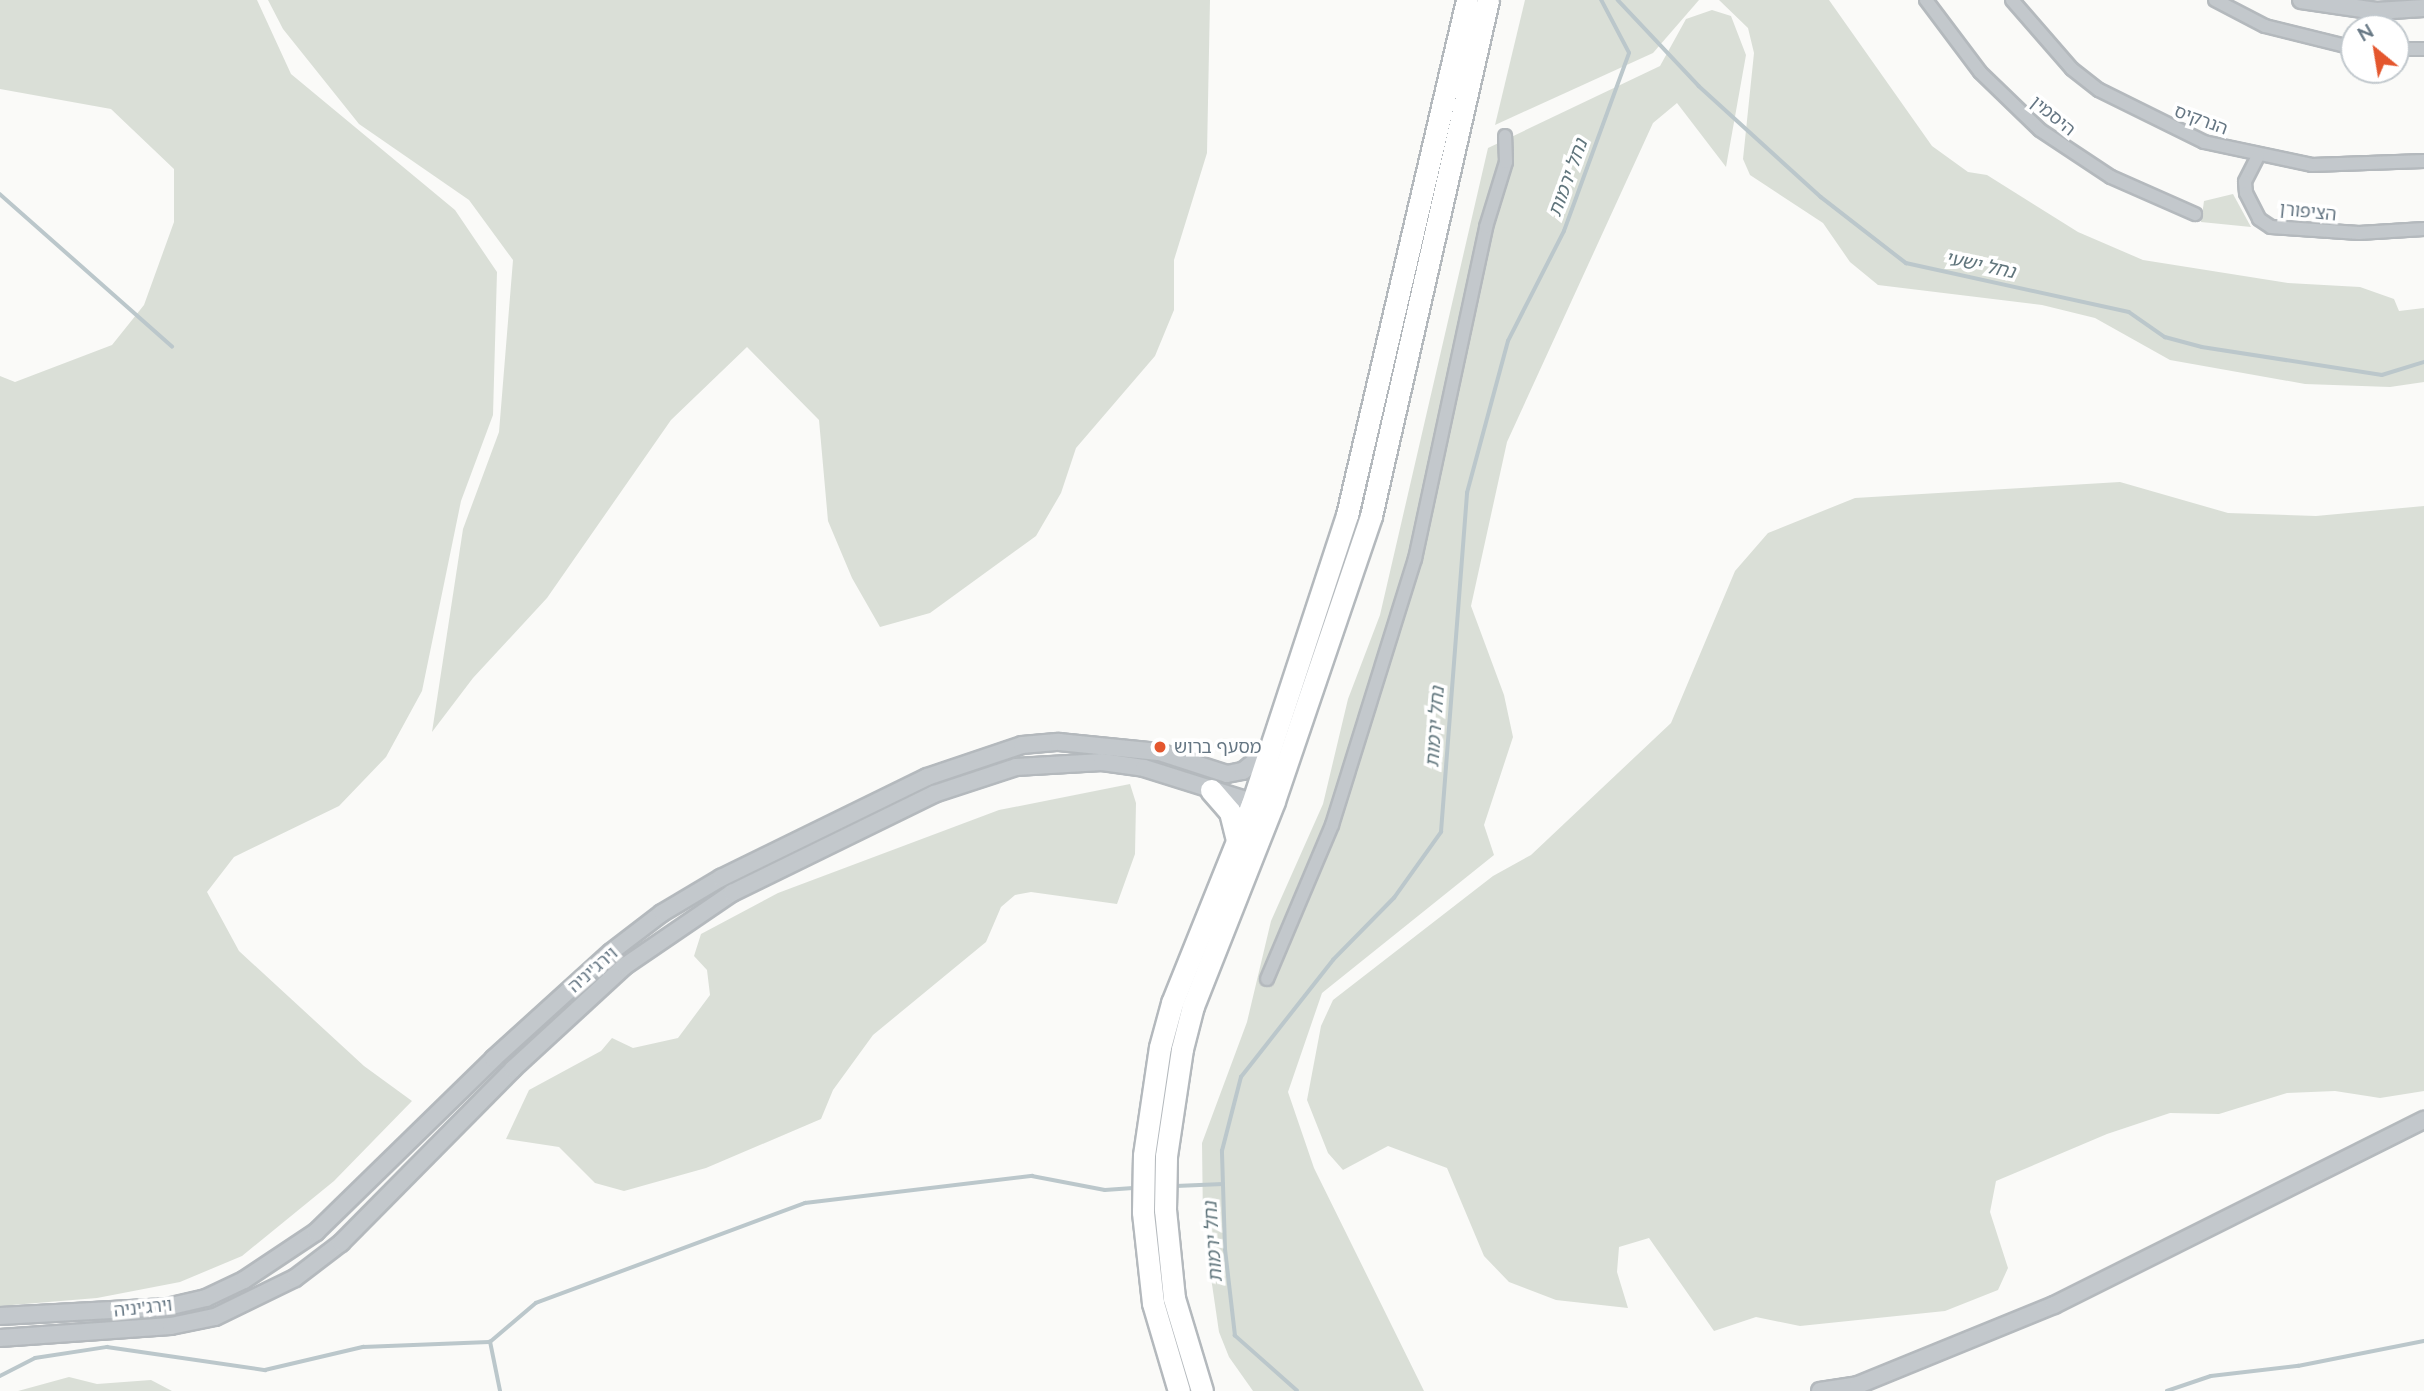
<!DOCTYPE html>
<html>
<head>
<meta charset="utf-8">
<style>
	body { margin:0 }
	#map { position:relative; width:2424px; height:1391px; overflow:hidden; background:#fafaf8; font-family:Mulish,"Noto Sans Hebrew",sans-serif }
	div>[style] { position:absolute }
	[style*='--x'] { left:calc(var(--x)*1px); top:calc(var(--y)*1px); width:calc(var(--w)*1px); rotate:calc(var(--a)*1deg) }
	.green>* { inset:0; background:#dadfd7 }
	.stream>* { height:3.5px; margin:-1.75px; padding:0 1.75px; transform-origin:1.75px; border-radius:1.75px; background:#bbc7cb }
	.roads { filter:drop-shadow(2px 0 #b4b9bd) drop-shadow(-2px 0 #b4b9bd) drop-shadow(0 2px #b4b9bd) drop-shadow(0 -2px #b4b9bd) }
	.minor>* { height:12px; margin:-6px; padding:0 6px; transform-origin:6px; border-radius:6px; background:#c3c8cc }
	.tertiary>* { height:16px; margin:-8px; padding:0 8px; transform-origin:8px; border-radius:8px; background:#c3c8cc }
	.trunk>* { height:21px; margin:-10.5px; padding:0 10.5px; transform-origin:10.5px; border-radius:10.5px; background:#fff }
	.dots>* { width:19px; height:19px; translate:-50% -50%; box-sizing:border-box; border:4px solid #fff; border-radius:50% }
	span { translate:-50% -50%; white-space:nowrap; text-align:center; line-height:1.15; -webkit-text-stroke:7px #fff; paint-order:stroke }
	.street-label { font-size:18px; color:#657683 }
	.poi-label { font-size:18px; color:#657683 }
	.left { translate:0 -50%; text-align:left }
	.water-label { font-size:19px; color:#60757c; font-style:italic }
	.north { position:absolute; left:2340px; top:14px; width:70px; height:70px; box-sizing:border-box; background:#fff; border:2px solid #c1c8cd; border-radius:50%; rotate:330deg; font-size:19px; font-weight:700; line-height:28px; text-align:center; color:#657683 }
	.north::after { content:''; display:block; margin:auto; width:24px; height:32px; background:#e4572e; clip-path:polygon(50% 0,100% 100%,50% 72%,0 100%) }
</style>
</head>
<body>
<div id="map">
	<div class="green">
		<div style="clip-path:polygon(0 0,257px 0,291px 74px,455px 210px,497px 272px,493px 415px,461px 501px,422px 691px,386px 757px,339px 806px,234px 857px,207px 892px,239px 951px,364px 1066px,412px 1101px,334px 1181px,242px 1256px,180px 1282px,97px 1298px,0 1306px,0 376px,15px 382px,112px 345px,144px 305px,174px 222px,174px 169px,111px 109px,0 89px)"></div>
		<div style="clip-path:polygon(268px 0,1210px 0,1207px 153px,1174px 260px,1174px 310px,1155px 356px,1076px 448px,1061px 493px,1036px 536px,930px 613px,880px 627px,852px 578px,828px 521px,819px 420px,747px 347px,671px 420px,547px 598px,473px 678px,432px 732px,463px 529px,499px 432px,513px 260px,469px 200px,359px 124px,283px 29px)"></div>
		<div style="clip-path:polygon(1525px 0,1699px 0,1653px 53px,1495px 125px)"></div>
		<div style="clip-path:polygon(1719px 0,1829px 0,1932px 146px,1968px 172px,1987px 175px,2078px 232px,2143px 260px,2288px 283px,2360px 287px,2394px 299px,2399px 311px,2424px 308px,2424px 382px,2390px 387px,2305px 384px,2170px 360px,2095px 318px,2042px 305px,1878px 285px,1850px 262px,1823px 223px,1750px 175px,1743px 159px,1754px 53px,1748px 28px)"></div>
		<div style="clip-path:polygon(1712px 10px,1731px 16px,1746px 55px,1726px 167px,1677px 103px,1653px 123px,1507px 442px,1471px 606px,1504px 695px,1513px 737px,1484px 825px,1494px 855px,1322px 993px,1288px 1092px,1314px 1168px,1424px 1391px,1253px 1391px,1229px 1357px,1219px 1332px,1203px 1223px,1202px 1143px,1247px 1022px,1271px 921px,1323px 804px,1348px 699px,1380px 615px,1488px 148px,1660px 66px,1686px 19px)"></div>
		<div style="clip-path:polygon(2233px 194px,2251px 227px,2201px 222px,2204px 201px)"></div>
		<div style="clip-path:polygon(2120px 482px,2228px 513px,2316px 516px,2424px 506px,2424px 1091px,2380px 1098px,2335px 1091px,2287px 1093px,2219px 1114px,2170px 1113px,2107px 1134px,1996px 1181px,1990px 1212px,2008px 1268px,1998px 1290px,1945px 1311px,1800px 1326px,1756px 1317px,1714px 1331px,1649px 1238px,1619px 1247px,1617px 1272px,1628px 1308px,1556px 1300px,1509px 1282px,1484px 1256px,1447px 1168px,1388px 1146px,1343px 1170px,1328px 1153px,1307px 1100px,1321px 1026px,1333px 1000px,1493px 876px,1531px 855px,1671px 723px,1735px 571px,1768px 533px,1855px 498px)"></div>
		<div style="clip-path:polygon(1130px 784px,1136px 803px,1135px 854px,1117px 904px,1031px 892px,1015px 895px,1001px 907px,986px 942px,873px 1035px,833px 1090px,821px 1119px,706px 1168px,624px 1191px,595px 1183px,559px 1147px,506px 1139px,529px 1090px,601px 1051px,612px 1038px,633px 1048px,678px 1038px,710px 995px,707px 970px,694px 956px,701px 934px,778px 893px,999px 810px)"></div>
		<div style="clip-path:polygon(69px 1377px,97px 1384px,151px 1380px,172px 1391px,18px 1391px)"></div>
	</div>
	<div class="stream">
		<div style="--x:1618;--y:0;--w:118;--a:46.7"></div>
		<div style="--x:1699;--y:86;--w:165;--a:42.3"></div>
		<div style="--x:1821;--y:197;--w:108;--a:37.8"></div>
		<div style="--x:1906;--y:263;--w:228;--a:12.4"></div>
		<div style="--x:2129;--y:312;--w:44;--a:34.8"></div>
		<div style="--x:2165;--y:337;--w:38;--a:15"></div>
		<div style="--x:2202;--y:347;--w:182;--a:8.8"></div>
		<div style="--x:2382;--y:375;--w:44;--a:-17.2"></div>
		<div style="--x:0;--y:194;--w:230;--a:41.5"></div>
		<div style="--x:1176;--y:1186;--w:47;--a:-2.4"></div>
		<div style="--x:0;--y:1376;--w:39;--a:-27"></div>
		<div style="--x:35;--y:1358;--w:73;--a:-8.7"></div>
		<div style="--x:107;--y:1347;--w:160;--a:8.3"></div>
		<div style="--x:265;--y:1370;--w:101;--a:-13.2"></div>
		<div style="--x:363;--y:1347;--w:126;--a:-2.3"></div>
		<div style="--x:500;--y:1391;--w:50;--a:-101.5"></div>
		<div style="--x:490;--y:1342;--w:60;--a:-40.3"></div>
		<div style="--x:536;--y:1303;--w:287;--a:-20.4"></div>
		<div style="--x:805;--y:1203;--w:229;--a:-6.8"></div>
		<div style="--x:1032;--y:1176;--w:74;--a:10.9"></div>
		<div style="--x:1105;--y:1190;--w:28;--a:-4"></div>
		<div style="--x:1297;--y:1391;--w:83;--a:-138.4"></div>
		<div style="--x:1235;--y:1336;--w:88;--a:-96.6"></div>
		<div style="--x:1225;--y:1249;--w:98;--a:-91.8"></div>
		<div style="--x:1222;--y:1151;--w:76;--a:-75.6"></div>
		<div style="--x:1241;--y:1077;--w:149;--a:-51.8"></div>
		<div style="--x:1333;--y:960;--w:87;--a:-45.5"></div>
		<div style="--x:1394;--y:898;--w:81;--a:-54.5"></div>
		<div style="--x:1441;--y:832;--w:340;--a:-85.6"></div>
		<div style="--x:1467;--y:493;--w:157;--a:-74.9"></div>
		<div style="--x:1508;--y:341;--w:123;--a:-63"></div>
		<div style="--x:1564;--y:231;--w:189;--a:-69.9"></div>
		<div style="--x:1629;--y:53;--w:60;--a:-117.8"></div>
		<div style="--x:2167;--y:1391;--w:46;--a:-18.8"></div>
		<div style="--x:2211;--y:1376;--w:88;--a:-6.6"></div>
		<div style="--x:2298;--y:1366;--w:128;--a:-11.2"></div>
	</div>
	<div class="roads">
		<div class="minor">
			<div style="--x:1926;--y:0;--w:90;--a:53.1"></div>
			<div style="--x:1980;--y:72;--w:83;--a:44"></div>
			<div style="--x:2040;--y:130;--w:85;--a:33.5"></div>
			<div style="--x:2111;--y:177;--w:92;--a:23.8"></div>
			<div style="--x:2012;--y:0;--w:91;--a:49"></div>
			<div style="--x:2072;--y:69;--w:34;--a:38"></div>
			<div style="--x:2099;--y:90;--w:117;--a:26.3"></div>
			<div style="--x:2204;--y:142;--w:110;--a:12"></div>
			<div style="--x:2312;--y:165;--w:112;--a:-2"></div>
			<div style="--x:2215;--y:0;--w:56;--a:27.5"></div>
			<div style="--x:2265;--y:26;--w:92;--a:13.9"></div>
			<div style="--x:2396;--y:49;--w:28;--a:0"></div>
			<div style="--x:2258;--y:156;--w:29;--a:117"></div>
			<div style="--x:2245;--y:182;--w:11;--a:85"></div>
			<div style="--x:2246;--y:193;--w:29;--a:63"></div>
			<div style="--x:2259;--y:219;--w:14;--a:34"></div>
			<div style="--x:2271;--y:227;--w:88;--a:3.9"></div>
			<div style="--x:2359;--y:233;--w:65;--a:-3.5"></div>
			<div style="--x:1267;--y:979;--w:167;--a:-67.1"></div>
			<div style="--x:1332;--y:825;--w:279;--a:-72.7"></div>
			<div style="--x:1415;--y:559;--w:340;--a:-77.9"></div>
			<div style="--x:1486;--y:227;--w:68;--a:-72.9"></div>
			<div style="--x:1506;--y:162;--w:26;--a:-92"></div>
		</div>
		<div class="tertiary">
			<div style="--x:2301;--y:0;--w:76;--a:8.3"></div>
			<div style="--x:2376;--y:11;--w:48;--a:-3.6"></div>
			<div style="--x:0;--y:1316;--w:167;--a:-3.1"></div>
			<div style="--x:167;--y:1307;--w:40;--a:-13"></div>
			<div style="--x:206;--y:1298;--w:42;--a:-25.3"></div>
			<div style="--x:244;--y:1280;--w:87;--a:-33.7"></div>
			<div style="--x:316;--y:1232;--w:248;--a:-44.3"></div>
			<div style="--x:493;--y:1059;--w:159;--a:-42.2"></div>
			<div style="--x:611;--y:952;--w:64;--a:-37.4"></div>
			<div style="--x:662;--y:913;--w:69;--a:-30.7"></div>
			<div style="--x:721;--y:878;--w:229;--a:-26.1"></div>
			<div style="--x:927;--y:777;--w:100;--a:-18.6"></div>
			<div style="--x:1022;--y:745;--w:37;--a:-5"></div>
			<div style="--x:1059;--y:742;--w:100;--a:5.7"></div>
			<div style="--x:1159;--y:752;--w:71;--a:17.9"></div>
			<div style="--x:1227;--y:774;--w:16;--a:-11"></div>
			<div style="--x:1243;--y:771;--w:32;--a:-39"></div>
			<div style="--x:0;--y:1338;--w:171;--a:-4"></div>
			<div style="--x:171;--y:1326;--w:45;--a:-11.6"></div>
			<div style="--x:215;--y:1317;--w:89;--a:-26"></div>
			<div style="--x:295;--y:1278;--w:58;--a:-37.3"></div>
			<div style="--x:341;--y:1243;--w:245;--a:-45.3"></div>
			<div style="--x:513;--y:1069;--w:152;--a:-42.6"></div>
			<div style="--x:625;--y:966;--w:130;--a:-34.3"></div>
			<div style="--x:732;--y:893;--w:225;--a:-26.1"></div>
			<div style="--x:934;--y:794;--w:86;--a:-18.2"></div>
			<div style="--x:1016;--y:767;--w:86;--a:-3.3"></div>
			<div style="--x:1102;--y:762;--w:42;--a:8.1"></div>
			<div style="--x:1144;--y:768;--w:123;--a:17.5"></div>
			<div style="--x:1820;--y:1391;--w:38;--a:-9"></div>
			<div style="--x:1858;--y:1385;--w:212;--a:-22.2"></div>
			<div style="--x:2054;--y:1305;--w:414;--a:-26.6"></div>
		</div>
		<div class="trunk">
			<div style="--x:1211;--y:790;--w:29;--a:49"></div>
			<div style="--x:1230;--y:812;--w:29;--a:76"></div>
			<div style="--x:1179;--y:1391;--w:92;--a:-106.5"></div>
			<div style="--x:1153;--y:1303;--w:92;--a:-96.3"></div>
			<div style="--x:1143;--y:1212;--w:57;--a:-89"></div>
			<div style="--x:1144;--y:1155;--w:109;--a:-81.6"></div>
			<div style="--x:1160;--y:1047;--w:46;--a:-74.7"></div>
			<div style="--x:1172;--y:1003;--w:214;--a:-68.1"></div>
			<div style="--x:1252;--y:804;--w:304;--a:-71.8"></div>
			<div style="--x:1347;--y:515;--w:529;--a:-76.88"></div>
			<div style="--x:1202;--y:1391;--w:97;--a:-106.8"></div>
			<div style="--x:1174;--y:1298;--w:88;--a:-95.8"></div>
			<div style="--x:1165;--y:1210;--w:54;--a:-88.9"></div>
			<div style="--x:1166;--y:1156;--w:108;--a:-81.5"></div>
			<div style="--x:1182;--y:1049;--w:44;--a:-75.7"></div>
			<div style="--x:1193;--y:1006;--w:220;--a:-68.4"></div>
			<div style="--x:1274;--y:801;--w:301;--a:-71.2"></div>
			<div style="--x:1371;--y:516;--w:529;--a:-77.22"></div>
		</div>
	</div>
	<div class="dots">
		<div style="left:1160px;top:747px;background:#e4572e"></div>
	</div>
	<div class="street-label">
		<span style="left:2053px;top:116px;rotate:39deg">היסמין</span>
		<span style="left:2201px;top:120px;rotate:20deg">הנרקיס</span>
		<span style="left:2308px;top:212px;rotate:6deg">הציפורן</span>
		<span style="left:593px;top:970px;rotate:-41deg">וירג'יניה</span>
		<span style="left:143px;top:1308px;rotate:-6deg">וירג'יניה</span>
	</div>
	<div class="poi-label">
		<span class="left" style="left:1174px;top:747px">מסעף ברוש</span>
	</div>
	<div class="water-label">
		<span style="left:1568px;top:178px;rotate:-70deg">נחל ירמות</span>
		<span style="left:1980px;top:265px;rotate:12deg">נחל ישעי</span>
		<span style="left:1435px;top:727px;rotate:-86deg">נחל ירמות</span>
		<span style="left:1213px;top:1242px;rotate:-94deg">נחל ירמות</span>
	</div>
	<div class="north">N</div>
</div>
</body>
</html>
